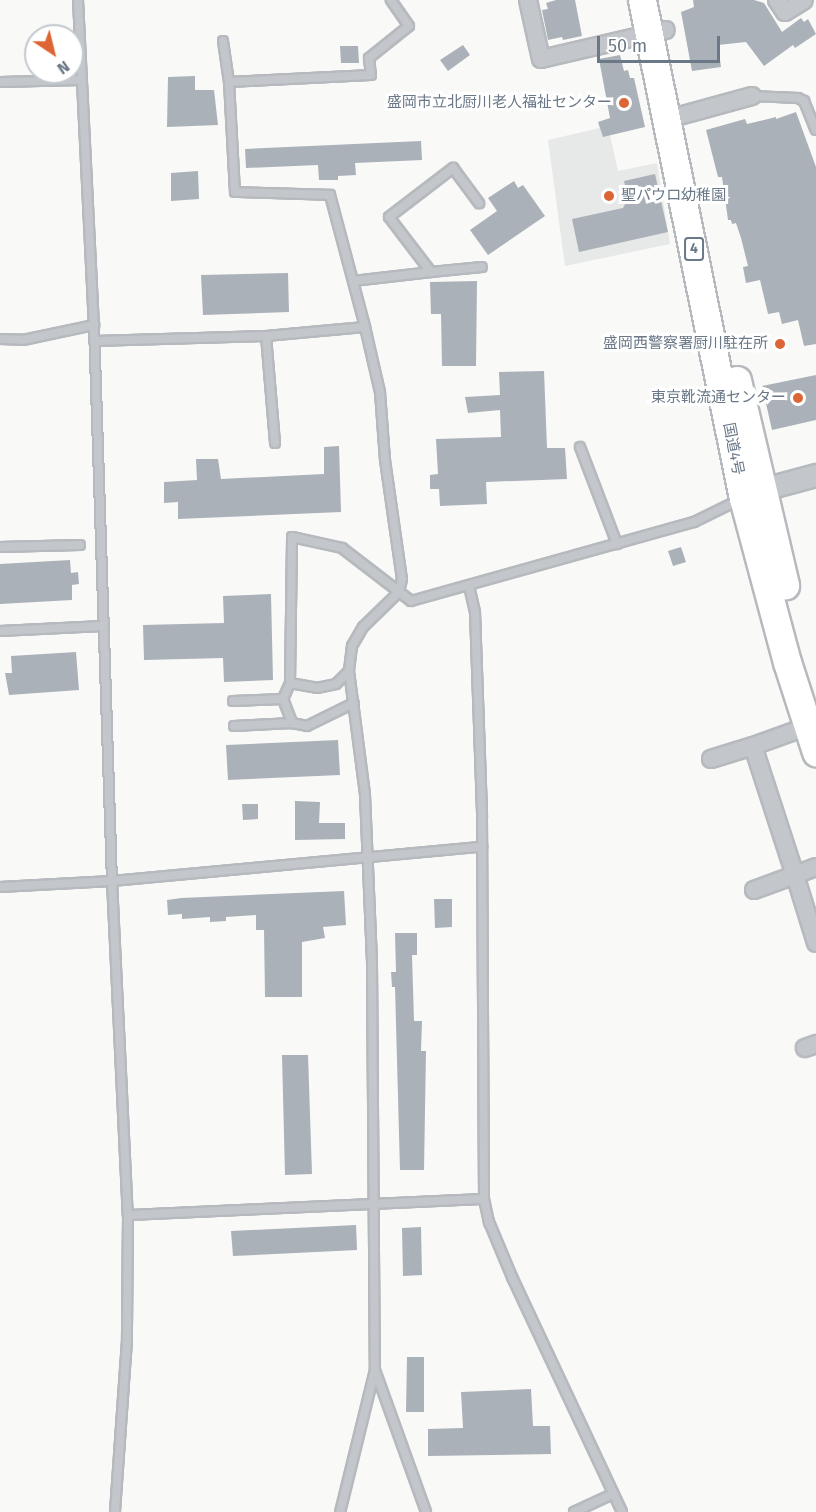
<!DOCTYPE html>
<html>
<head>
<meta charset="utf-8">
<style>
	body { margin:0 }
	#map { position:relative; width:816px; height:1512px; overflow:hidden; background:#f9f9f7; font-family:"Fira Sans","Noto Sans JP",sans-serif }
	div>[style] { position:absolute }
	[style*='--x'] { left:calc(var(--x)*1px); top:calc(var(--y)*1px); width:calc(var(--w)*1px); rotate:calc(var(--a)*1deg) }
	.built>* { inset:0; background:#e7e8e8 }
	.building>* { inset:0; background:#aab1b8 }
	.roads { filter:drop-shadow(2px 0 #b6b9bd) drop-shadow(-2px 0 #b6b9bd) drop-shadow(0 2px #b6b9bd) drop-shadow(0 -2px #b6b9bd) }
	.service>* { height:8px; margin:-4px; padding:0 4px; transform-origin:4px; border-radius:4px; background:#c3c6ca }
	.minor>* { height:16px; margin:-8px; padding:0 8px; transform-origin:8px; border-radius:8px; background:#c3c6ca }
	.tertiary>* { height:21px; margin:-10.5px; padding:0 10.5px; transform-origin:10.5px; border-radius:10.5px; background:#c3c6ca }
	.trunk>* { height:27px; margin:-13.5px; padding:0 13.5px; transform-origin:13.5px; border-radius:13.5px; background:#fff }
	.dots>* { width:16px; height:16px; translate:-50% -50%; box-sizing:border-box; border:3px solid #fff; border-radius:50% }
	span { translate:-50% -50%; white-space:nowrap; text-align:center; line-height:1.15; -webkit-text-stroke:6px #fff; paint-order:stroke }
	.shield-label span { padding:2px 4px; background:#fff; border:2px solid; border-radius:4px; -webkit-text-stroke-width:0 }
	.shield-label { font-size:14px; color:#6a7887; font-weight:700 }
	.poi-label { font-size:15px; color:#6a7887 }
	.right { translate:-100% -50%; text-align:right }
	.left { translate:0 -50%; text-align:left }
	.street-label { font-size:15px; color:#6a7887 }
	.north { position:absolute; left:24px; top:24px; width:60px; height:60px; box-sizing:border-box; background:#fff; border:2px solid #c3c9cf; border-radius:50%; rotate:145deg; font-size:16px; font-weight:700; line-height:24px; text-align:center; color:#6a7887 }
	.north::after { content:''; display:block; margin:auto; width:21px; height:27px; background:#dd6434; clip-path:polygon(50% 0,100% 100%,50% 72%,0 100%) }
	.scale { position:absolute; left:597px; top:36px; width:123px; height:27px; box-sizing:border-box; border:3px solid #6a7887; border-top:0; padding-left:8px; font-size:18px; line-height:21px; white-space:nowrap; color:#6a7887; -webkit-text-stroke:4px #fff; paint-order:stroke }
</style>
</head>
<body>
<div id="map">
	<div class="built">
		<div style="clip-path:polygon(608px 126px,618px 171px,657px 163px,670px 244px,565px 266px,548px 140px)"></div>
	</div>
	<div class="building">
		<div style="clip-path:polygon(556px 0,575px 0,582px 36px,563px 40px,562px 37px,548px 40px,542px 10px,548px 9px,546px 3px)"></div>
		<div style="clip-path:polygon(693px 0,754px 0,764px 3px,782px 32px,801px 18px,804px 22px,808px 19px,816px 34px,795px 48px,793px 45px,764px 66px,746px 42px,718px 45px,721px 67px,692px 71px,681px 12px,694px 7px)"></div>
		<div style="clip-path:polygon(463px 45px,470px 55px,448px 71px,440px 60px)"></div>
		<div style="clip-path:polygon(340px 46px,358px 46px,359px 63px,341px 63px)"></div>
		<div style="clip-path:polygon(620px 55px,624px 71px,628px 70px,630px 78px,634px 78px,645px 127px,603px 137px,598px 122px,610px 118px,599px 59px)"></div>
		<div style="clip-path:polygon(195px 76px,195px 90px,214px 90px,218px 125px,167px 127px,168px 77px)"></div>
		<div style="clip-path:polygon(796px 112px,816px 167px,816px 344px,804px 346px,798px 320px,782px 324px,779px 312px,768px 314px,760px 280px,746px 283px,743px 267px,748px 266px,741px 238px,736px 223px,732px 224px,731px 220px,728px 220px,722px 177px,718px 177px,706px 130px,745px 119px,747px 124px,776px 117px,776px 119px)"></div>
		<div style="clip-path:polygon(421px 141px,422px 160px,355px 163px,356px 175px,338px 176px,338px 180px,319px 180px,318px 165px,246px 168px,245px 149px)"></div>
		<div style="clip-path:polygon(198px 171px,199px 199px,171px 201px,171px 173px)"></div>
		<div style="clip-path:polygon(655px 174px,668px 232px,579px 252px,572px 219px,623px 208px,628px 198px,624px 181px)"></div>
		<div style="clip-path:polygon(514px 181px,518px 188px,523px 185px,545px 216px,488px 255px,470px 230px,497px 211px,488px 198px)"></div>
		<div style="clip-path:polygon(288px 273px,289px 312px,203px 315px,201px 275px)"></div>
		<div style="clip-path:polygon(477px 281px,476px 366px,442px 366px,441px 314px,431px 314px,430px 282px)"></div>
		<div style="clip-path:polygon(544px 371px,547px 448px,565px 448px,567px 479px,486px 482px,487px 504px,440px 506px,439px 489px,430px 489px,430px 475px,438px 474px,436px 439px,501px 437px,500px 410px,468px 413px,465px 397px,500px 395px,499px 372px)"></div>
		<div style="clip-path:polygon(816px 375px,816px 420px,772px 430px,762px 386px)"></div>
		<div style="clip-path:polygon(339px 446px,341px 512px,178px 519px,178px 502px,164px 503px,164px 482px,197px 480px,196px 459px,218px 459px,221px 479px,324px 474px,324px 447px)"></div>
		<div style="clip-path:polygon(681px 547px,686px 562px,673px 566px,668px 551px)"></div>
		<div style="clip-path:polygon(70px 560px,71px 573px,78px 572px,79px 584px,72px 585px,72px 600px,0 604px,0 564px)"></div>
		<div style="clip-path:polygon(271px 594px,273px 680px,224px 682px,223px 658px,144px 660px,143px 625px,224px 623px,223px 596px)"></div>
		<div style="clip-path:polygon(76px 652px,79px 690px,9px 695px,5px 673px,12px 673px,11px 656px)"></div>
		<div style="clip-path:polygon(338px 740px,340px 775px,228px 780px,226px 745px)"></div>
		<div style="clip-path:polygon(295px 801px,320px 802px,319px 823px,345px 823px,345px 839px,295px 840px)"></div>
		<div style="clip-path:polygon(242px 804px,258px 804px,258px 819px,243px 820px)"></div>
		<div style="clip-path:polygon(344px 891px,346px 925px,323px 927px,325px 938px,302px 942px,302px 997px,265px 997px,264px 930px,256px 930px,256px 915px,226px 917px,226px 921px,210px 922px,210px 917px,182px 919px,182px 914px,168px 915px,167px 900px,181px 898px)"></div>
		<div style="clip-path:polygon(434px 899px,452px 899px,452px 927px,435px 928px)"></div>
		<div style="clip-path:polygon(395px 933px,417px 933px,417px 955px,412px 955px,414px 1021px,422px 1021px,421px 1051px,426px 1051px,424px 1170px,400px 1170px,395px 987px,392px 987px,391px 972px,396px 972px)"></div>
		<div style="clip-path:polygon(282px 1055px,308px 1055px,312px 1174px,285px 1175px)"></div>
		<div style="clip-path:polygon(356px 1225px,357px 1250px,233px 1256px,231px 1231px)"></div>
		<div style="clip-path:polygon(421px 1227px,422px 1275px,403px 1276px,402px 1228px)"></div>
		<div style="clip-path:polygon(407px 1357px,424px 1357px,424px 1412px,406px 1412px)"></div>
		<div style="clip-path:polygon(531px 1389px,533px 1426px,550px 1426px,551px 1454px,428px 1456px,428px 1429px,463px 1428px,461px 1392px)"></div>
	</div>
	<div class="roads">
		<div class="service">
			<div style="--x:78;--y:0;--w:325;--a:87.2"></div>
			<div style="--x:94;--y:325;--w:556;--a:88.15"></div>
			<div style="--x:112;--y:881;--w:334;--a:87.3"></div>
			<div style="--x:128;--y:1215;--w:125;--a:90.5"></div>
			<div style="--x:127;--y:1340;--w:172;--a:94"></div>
			<div style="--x:223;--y:41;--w:41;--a:81.7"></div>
			<div style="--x:229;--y:82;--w:110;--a:86.9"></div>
			<div style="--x:235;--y:192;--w:95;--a:1.8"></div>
			<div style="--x:330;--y:195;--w:137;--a:75.1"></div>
			<div style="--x:0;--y:82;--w:82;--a:-1.4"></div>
			<div style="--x:229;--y:82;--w:142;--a:-2.8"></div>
			<div style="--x:371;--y:75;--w:17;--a:-97"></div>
			<div style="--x:369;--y:58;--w:51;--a:-38.7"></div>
			<div style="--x:409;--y:26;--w:32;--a:-125"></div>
			<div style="--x:752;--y:96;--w:46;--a:2.5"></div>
			<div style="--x:798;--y:98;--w:7;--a:27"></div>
			<div style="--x:804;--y:101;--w:31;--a:68"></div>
			<div style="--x:431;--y:272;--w:51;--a:-5.6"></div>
			<div style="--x:353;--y:281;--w:79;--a:-6.6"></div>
			<div style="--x:431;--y:272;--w:69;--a:-127.4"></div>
			<div style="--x:389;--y:217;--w:81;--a:-37.4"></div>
			<div style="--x:453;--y:168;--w:44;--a:53.4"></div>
			<div style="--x:0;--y:339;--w:23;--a:2"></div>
			<div style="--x:23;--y:340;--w:73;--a:-11.9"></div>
			<div style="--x:94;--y:341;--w:172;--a:-1.7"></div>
			<div style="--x:275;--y:443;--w:107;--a:-94.8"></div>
			<div style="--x:266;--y:336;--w:99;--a:-5.2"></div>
			<div style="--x:365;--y:327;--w:67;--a:77"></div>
			<div style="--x:380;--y:392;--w:68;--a:85.8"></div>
			<div style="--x:385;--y:460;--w:120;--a:81.9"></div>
			<div style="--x:402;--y:579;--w:13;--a:103"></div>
			<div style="--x:399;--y:592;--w:50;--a:135.8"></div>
			<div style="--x:363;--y:627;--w:22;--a:120"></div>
			<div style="--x:352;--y:646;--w:25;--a:97"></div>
			<div style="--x:580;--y:447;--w:104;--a:69.1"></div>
			<div style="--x:0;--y:547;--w:80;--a:-1.4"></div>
			<div style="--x:469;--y:586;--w:27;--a:77"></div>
			<div style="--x:475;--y:612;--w:205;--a:88"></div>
			<div style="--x:482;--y:817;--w:382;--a:89.7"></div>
			<div style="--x:484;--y:1199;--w:24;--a:78"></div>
			<div style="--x:489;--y:1222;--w:60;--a:67.3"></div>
			<div style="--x:512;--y:1277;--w:259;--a:64.9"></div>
			<div style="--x:0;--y:631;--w:103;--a:-2.8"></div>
			<div style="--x:290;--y:683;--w:146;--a:-89.2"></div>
			<div style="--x:292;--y:537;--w:51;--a:12.4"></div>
			<div style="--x:342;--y:548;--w:87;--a:37.5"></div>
			<div style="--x:411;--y:601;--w:294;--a:-15.6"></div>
			<div style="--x:694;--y:522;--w:50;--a:-26.1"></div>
			<div style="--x:283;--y:699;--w:17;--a:-66"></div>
			<div style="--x:290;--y:683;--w:27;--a:10"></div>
			<div style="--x:317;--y:688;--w:19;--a:-12"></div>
			<div style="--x:336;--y:684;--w:18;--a:-45"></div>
			<div style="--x:349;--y:671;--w:125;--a:82.6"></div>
			<div style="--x:365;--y:795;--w:167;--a:87.6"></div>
			<div style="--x:372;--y:962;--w:408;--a:89.6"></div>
			<div style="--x:375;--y:1370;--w:146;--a:103.8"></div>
			<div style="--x:233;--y:701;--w:50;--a:-2.3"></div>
			<div style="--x:283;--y:699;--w:26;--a:69"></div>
			<div style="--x:234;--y:726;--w:58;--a:-3"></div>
			<div style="--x:292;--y:723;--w:15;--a:11"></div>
			<div style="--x:307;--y:726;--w:52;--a:-26.1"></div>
			<div style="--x:0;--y:887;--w:112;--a:-3.1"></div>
			<div style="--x:112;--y:881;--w:372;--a:-5.3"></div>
			<div style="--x:128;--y:1215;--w:356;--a:-2.6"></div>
			<div style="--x:375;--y:1370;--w:151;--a:70.2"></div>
			<div style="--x:574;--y:1512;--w:43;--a:-24.8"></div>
		</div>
		<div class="minor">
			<div style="--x:528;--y:0;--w:60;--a:77.6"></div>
			<div style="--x:541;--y:59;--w:128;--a:-13.1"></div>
			<div style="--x:777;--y:0;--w:14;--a:56"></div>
			<div style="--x:785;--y:12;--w:22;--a:-32"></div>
			<div style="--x:668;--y:119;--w:87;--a:-15.3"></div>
			<div style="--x:753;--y:746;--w:65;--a:-19.8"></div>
			<div style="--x:711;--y:759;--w:44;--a:-17.2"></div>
			<div style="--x:753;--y:746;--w:136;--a:72"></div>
			<div style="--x:795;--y:875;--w:22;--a:-21"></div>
			<div style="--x:754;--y:890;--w:44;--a:-20.1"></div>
			<div style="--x:795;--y:875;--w:71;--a:72.8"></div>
			<div style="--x:805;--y:1048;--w:12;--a:-20"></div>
		</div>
		<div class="tertiary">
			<div style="--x:764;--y:489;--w:54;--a:-15.1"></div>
		</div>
		<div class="trunk">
			<div style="--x:642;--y:0;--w:508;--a:78.54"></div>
			<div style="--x:743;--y:498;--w:170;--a:75"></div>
			<div style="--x:787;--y:662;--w:95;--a:72.1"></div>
			<div style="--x:737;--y:380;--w:211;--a:76.8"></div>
		</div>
	</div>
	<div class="dots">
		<div style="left:624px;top:103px;background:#dd6434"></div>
		<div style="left:609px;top:196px;background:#dd6434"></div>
		<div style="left:780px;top:344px;background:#dd6434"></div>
		<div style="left:798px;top:398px;background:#dd6434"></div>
	</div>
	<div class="shield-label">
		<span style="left:694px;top:249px">4</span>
	</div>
	<div class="poi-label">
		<span class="right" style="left:612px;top:103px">盛岡市立北厨川老人福祉センター</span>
		<span class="left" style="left:621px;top:196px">聖パウロ幼稚園</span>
		<span class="right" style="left:768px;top:344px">盛岡西警察署厨川駐在所</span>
		<span class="right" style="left:786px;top:398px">東京靴流通センター</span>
	</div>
	<div class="street-label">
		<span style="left:733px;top:449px;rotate:79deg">国道4号</span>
	</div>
	<div class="north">N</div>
	<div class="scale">50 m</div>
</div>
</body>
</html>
